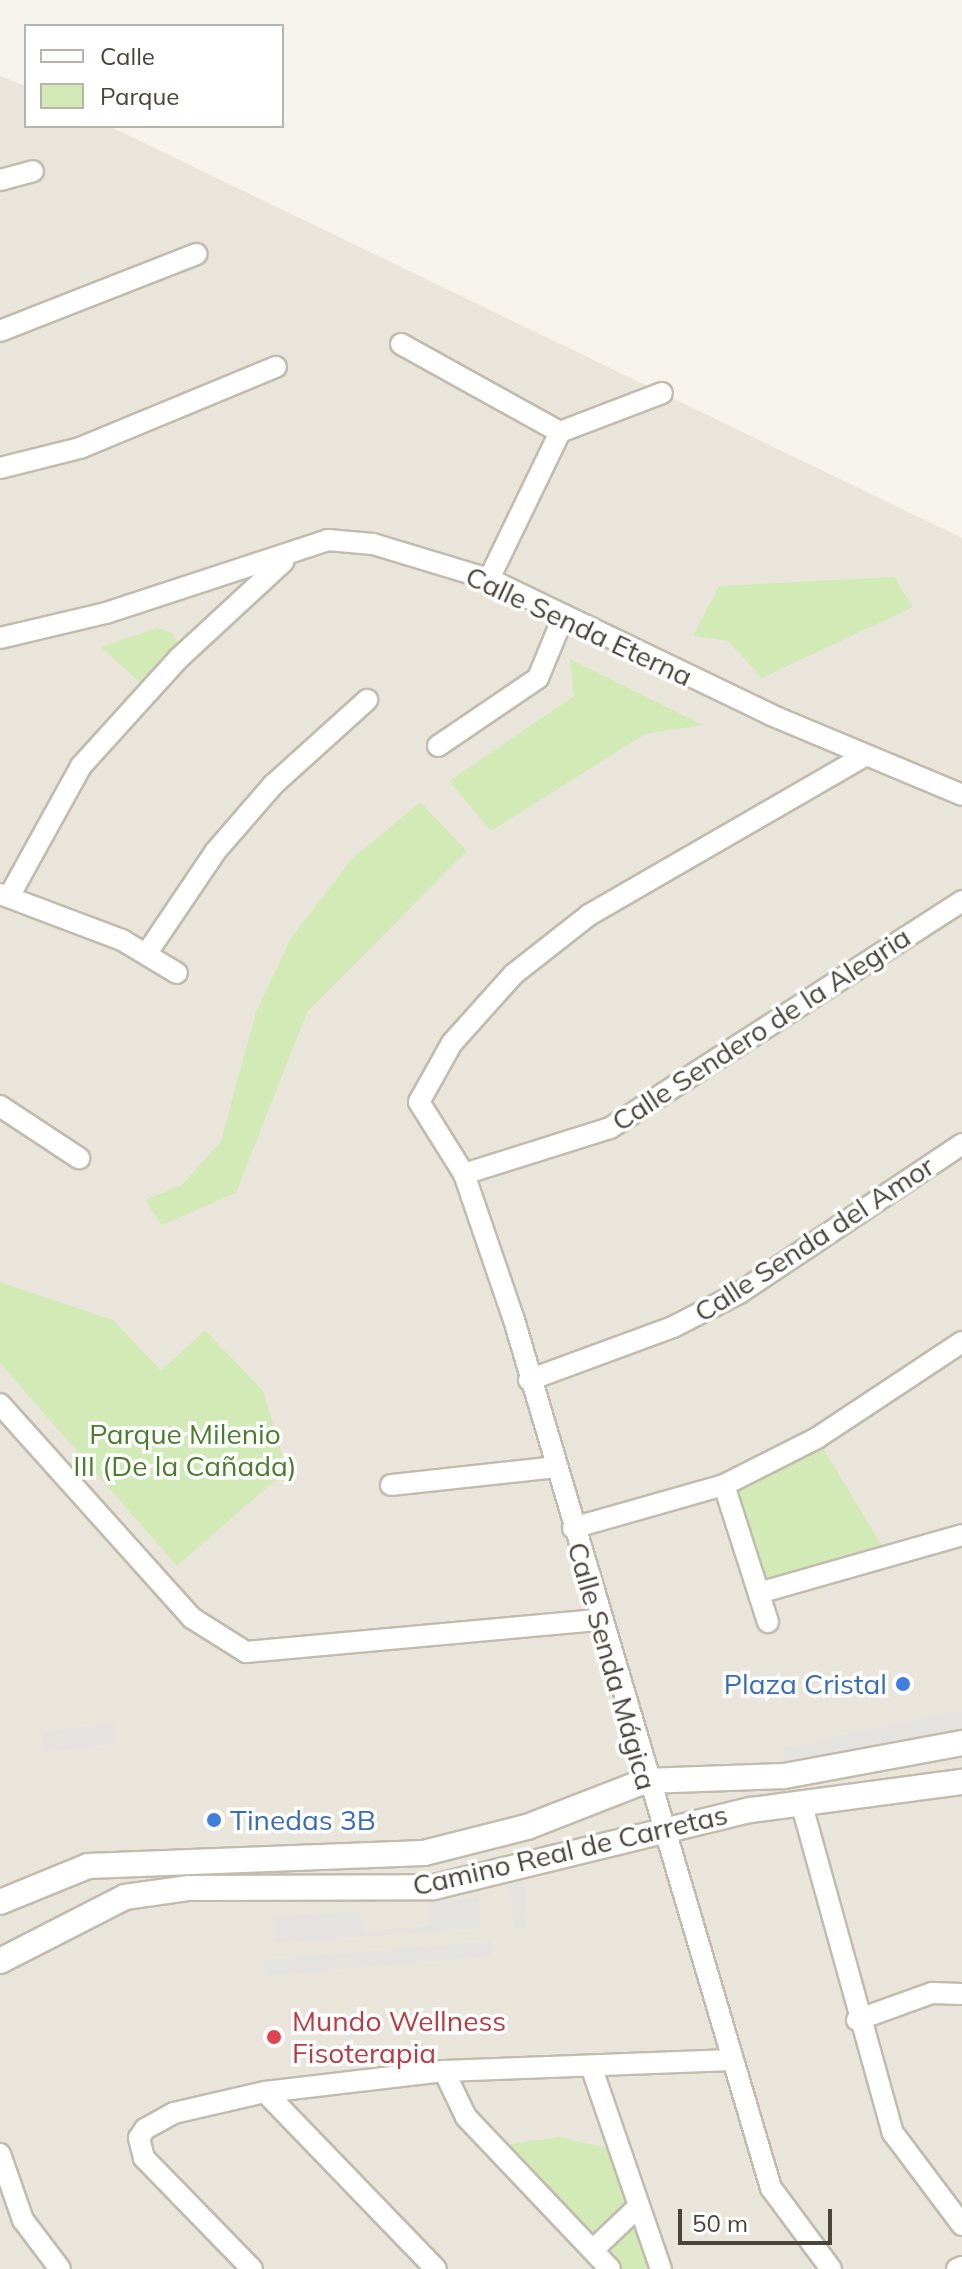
<!DOCTYPE html>
<html>
<head>
<meta charset="utf-8">
<style>
	body { margin:0 }
	#map { position:relative; width:962px; height:2269px; overflow:hidden; background:#f6f3ec; font-family:Mulish,sans-serif }
	div>[style] { position:absolute }
	[style*='--x'] { left:calc(var(--x)*1px); top:calc(var(--y)*1px); width:calc(var(--w)*1px); rotate:calc(var(--a)*1deg) }
	.residential>* { inset:0; background:#eae5da }
	.green>* { inset:0; background:#d2eab5 }
	.parking>* { inset:0; background:#e5e3e0 }
	.roads { filter:drop-shadow(2px 0 #c2bbae) drop-shadow(-2px 0 #c2bbae) drop-shadow(0 2px #c2bbae) drop-shadow(0 -2px #c2bbae) }
	.minor>* { height:20px; margin:-10px; padding:0 10px; transform-origin:10px; border-radius:10px; background:#fff }
	.tertiary>* { height:24px; margin:-12px; padding:0 12px; transform-origin:12px; border-radius:12px; background:#fff }
	.dots>* { width:22px; height:22px; translate:-50% -50%; box-sizing:border-box; border:4px solid #fff; border-radius:50% }
	span { translate:-50% -50%; white-space:nowrap; text-align:center; line-height:1.15; -webkit-text-stroke:7px #fff; paint-order:stroke }
	.street-label { font-size:28px; color:#4b4439 }
	.park-label { font-size:28px; color:#4a7f2a }
	.shop-label { font-size:28px; color:#366cbe }
	.right { translate:-100% -50%; text-align:right }
	.left { translate:0 -50%; text-align:left }
	.health-label { font-size:28px; color:#be3a42 }
	.legend { position:absolute; left:24px; top:24px; width:260px; height:104px; box-sizing:border-box; background:#fff; border:2px solid #b7b4b0; margin:0; padding:10px 14px; list-style:none; font-size:24px; color:#4b4439 }
	.legend li { display:flex; align-items:center; gap:16px; height:40px }
	.legend b { width:40px; border:2px solid #b7b4b0 }
	.scale { position:absolute; left:678px; top:2209px; width:154px; height:36px; box-sizing:border-box; border:4px solid #4b4439; border-top:0; padding-left:10px; font-size:24px; line-height:28px; white-space:nowrap; color:#4b4439; -webkit-text-stroke:6px #fff; paint-order:stroke }
</style>
</head>
<body>
<div id="map">
	<div class="residential">
		<div style="clip-path:polygon(0 76px,26px 86px,26px 126px,109px 126px,962px 538px,962px 2269px,0 2269px)"></div>
	</div>
	<div class="green">
		<div style="clip-path:polygon(894px 577px,913px 607px,762px 678px,728px 641px,693px 636px,719px 586px)"></div>
		<div style="clip-path:polygon(157px 628px,173px 633px,178px 646px,148px 690px,101px 647px)"></div>
		<div style="clip-path:polygon(570px 659px,703px 725px,645px 734px,491px 831px,449px 781px,574px 696px)"></div>
		<div style="clip-path:polygon(420px 802px,467px 851px,307px 1012px,236px 1193px,162px 1225px,145px 1200px,182px 1185px,221px 1141px,256px 1012px,291px 938px,351px 860px)"></div>
		<div style="clip-path:polygon(0 1282px,113px 1320px,161px 1371px,205px 1330px,263px 1391px,287px 1470px,177px 1566px,0 1363px)"></div>
		<div style="clip-path:polygon(817px 1438px,888px 1556px,759px 1593px,724px 1485px)"></div>
		<div style="clip-path:polygon(560px 2137px,615px 2150px,661px 2269px,610px 2269px,497px 2146px)"></div>
	</div>
	<div class="parking">
		<div style="clip-path:polygon(962px 1709px,962px 1743px,784px 1776px,783px 1748px)"></div>
		<div style="clip-path:polygon(113px 1724px,115px 1744px,44px 1752px,42px 1731px)"></div>
		<div style="clip-path:polygon(524px 1882px,528px 1927px,513px 1929px,509px 1884px)"></div>
		<div style="clip-path:polygon(479px 1898px,481px 1928px,274px 1943px,272px 1917px,361px 1911px,363px 1931px,430px 1926px,429px 1901px)"></div>
		<div style="clip-path:polygon(491px 1941px,492px 1956px,265px 1976px,264px 1960px)"></div>
	</div>
	<div class="roads">
		<div class="minor">
			<div style="--x:0;--y:180;--w:34;--a:-15"></div>
			<div style="--x:0;--y:331;--w:211;--a:-21.4"></div>
			<div style="--x:401;--y:344;--w:182;--a:29"></div>
			<div style="--x:560;--y:432;--w:109;--a:-20.9"></div>
			<div style="--x:0;--y:468;--w:82;--a:-14"></div>
			<div style="--x:80;--y:448;--w:212;--a:-22.5"></div>
			<div style="--x:489;--y:579;--w:163;--a:-64.2"></div>
			<div style="--x:0;--y:638;--w:109;--a:-13.3"></div>
			<div style="--x:106;--y:613;--w:234;--a:-18.2"></div>
			<div style="--x:328;--y:540;--w:45;--a:5.1"></div>
			<div style="--x:373;--y:544;--w:121;--a:16.8"></div>
			<div style="--x:489;--y:579;--w:313;--a:25.7"></div>
			<div style="--x:771;--y:715;--w:207;--a:22.7"></div>
			<div style="--x:438;--y:746;--w:121;--a:-34.2"></div>
			<div style="--x:538;--y:678;--w:68;--a:-67.6"></div>
			<div style="--x:11;--y:893;--w:145;--a:-61.1"></div>
			<div style="--x:81;--y:766;--w:146;--a:-47.8"></div>
			<div style="--x:179;--y:658;--w:142;--a:-42.7"></div>
			<div style="--x:0;--y:894;--w:130;--a:20.7"></div>
			<div style="--x:122;--y:940;--w:64;--a:31"></div>
			<div style="--x:147;--y:953;--w:122;--a:-56"></div>
			<div style="--x:215;--y:852;--w:89;--a:-49.1"></div>
			<div style="--x:273;--y:785;--w:127;--a:-42.1"></div>
			<div style="--x:0;--y:1106;--w:95;--a:33.4"></div>
			<div style="--x:464;--y:1174;--w:153;--a:-17.5"></div>
			<div style="--x:610;--y:1128;--w:419;--a:-32.8"></div>
			<div style="--x:529;--y:1380;--w:153;--a:-20.2"></div>
			<div style="--x:673;--y:1327;--w:76;--a:-27.2"></div>
			<div style="--x:741;--y:1292;--w:266;--a:-33.8"></div>
			<div style="--x:0;--y:1404;--w:288;--a:48.1"></div>
			<div style="--x:192;--y:1618;--w:64;--a:32.2"></div>
			<div style="--x:246;--y:1652;--w:353;--a:-5.2"></div>
			<div style="--x:391;--y:1485;--w:166;--a:-6.2"></div>
			<div style="--x:724;--y:1485;--w:144;--a:72.2"></div>
			<div style="--x:573;--y:1528;--w:157;--a:-15.9"></div>
			<div style="--x:724;--y:1485;--w:104;--a:-26.8"></div>
			<div style="--x:817;--y:1438;--w:174;--a:-33.5"></div>
			<div style="--x:759;--y:1593;--w:211;--a:-15.9"></div>
			<div style="--x:801;--y:1802;--w:344;--a:74.5"></div>
			<div style="--x:893;--y:2133;--w:115;--a:53.1"></div>
			<div style="--x:857;--y:2020;--w:80;--a:-19.8"></div>
			<div style="--x:932;--y:1993;--w:30;--a:2"></div>
			<div style="--x:591;--y:2066;--w:215;--a:71"></div>
			<div style="--x:444;--y:2071;--w:51;--a:64.4"></div>
			<div style="--x:466;--y:2117;--w:209;--a:46.5"></div>
			<div style="--x:265;--y:2092;--w:246;--a:46"></div>
			<div style="--x:0;--y:2154;--w:70;--a:70.8"></div>
			<div style="--x:23;--y:2220;--w:61;--a:52.9"></div>
			<div style="--x:596;--y:2247;--w:58;--a:-43.6"></div>
			<div style="--x:252;--y:2269;--w:155;--a:-134.2"></div>
			<div style="--x:144;--y:2158;--w:21;--a:-104"></div>
			<div style="--x:139;--y:2138;--w:11;--a:-56"></div>
			<div style="--x:145;--y:2129;--w:33;--a:-29"></div>
			<div style="--x:174;--y:2113;--w:93;--a:-13"></div>
			<div style="--x:265;--y:2092;--w:180;--a:-6.7"></div>
			<div style="--x:444;--y:2071;--w:288;--a:-2.2"></div>
			<div style="--x:831;--y:2269;--w:101;--a:-126.5"></div>
			<div style="--x:771;--y:2188;--w:905;--a:-106.49"></div>
			<div style="--x:514;--y:1320;--w:154;--a:-108.9"></div>
			<div style="--x:464;--y:1174;--w:85;--a:-122"></div>
			<div style="--x:419;--y:1102;--w:68;--a:-60.8"></div>
			<div style="--x:452;--y:1043;--w:93;--a:-48.1"></div>
			<div style="--x:514;--y:974;--w:95;--a:-38.2"></div>
			<div style="--x:589;--y:915;--w:316;--a:-30"></div>
			<div style="--x:957;--y:2269;--w:5;--a:-22"></div>
		</div>
		<div class="tertiary">
			<div style="--x:0;--y:1902;--w:95;--a:-22.2"></div>
			<div style="--x:88;--y:1866;--w:336;--a:-2.2"></div>
			<div style="--x:424;--y:1853;--w:106;--a:-14.2"></div>
			<div style="--x:527;--y:1827;--w:127;--a:-21.3"></div>
			<div style="--x:645;--y:1781;--w:139;--a:-2.1"></div>
			<div style="--x:784;--y:1776;--w:181;--a:-10.5"></div>
			<div style="--x:0;--y:1961;--w:140;--a:-27.1"></div>
			<div style="--x:125;--y:1897;--w:65;--a:-8"></div>
			<div style="--x:189;--y:1888;--w:245;--a:-0.2"></div>
			<div style="--x:434;--y:1887;--w:326;--a:-13.7"></div>
			<div style="--x:751;--y:1810;--w:213;--a:-7.6"></div>
		</div>
	</div>
	<div class="dots">
		<div style="left:903px;top:1684px;background:#3f7fe0"></div>
		<div style="left:214px;top:1820px;background:#3f7fe0"></div>
		<div style="left:274px;top:2037px;background:#e0444e"></div>
	</div>
	<div class="street-label">
		<span style="left:579px;top:626px;rotate:25deg">Calle Senda Eterna</span>
		<span style="left:761px;top:1029px;rotate:-33deg">Calle Sendero de la Alegria</span>
		<span style="left:814px;top:1239px;rotate:-33deg">Calle Senda del Amor</span>
		<span style="left:612px;top:1666px;rotate:74deg">Calle Senda Mágica</span>
		<span style="left:570px;top:1850px;rotate:-13deg">Camino Real de Carretas</span>
	</div>
	<div class="park-label">
		<span style="left:185px;top:1450px">Parque Milenio<br>III (De la Cañada)</span>
	</div>
	<div class="shop-label">
		<span class="right" style="left:887px;top:1684px">Plaza Cristal</span>
		<span class="left" style="left:230px;top:1820px">Tinedas 3B</span>
	</div>
	<div class="health-label">
		<span class="left" style="left:292px;top:2037px">Mundo Wellness<br>Fisoterapia</span>
	</div>
	<ul class="legend">
	<li><b style="height:10px;background:#fff"></b>Calle</li>
	<li><b style="height:22px;background:#d2eab5"></b>Parque</li>
	</ul>
	<div class="scale">50 m</div>
</div>
</body>
</html>
